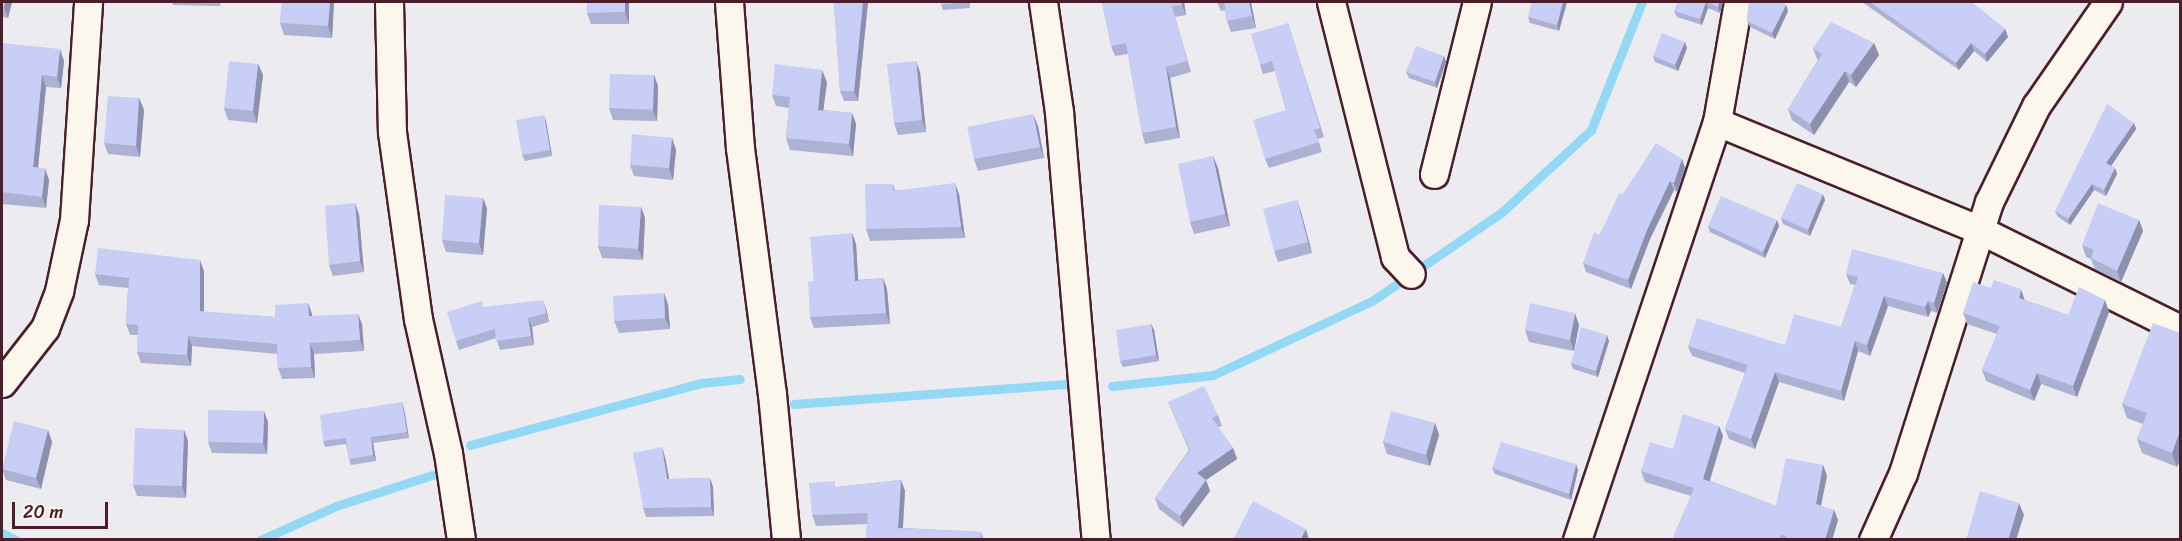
<!DOCTYPE html>
<html>
<head>
<meta charset="utf-8">
<style>
	body { margin:0 }
	#map { position:relative; width:2182px; height:541px; overflow:hidden; background:#ecebef; font-family:Sriracha,sans-serif }
	div>[style] { position:absolute }
	[style*='--x'] { left:calc(var(--x)*1px); top:calc(var(--y)*1px); width:calc(var(--w)*1px); rotate:calc(var(--a)*1deg) }
	.stream>* { height:9px; margin:-4.5px; padding:0 4.5px; transform-origin:4.5px; border-radius:4.5px; background:#93d9f5 }
	.roads { filter:drop-shadow(2px 0 #4a1f2b) drop-shadow(-2px 0 #4a1f2b) drop-shadow(0 2px #4a1f2b) drop-shadow(0 -2px #4a1f2b) }
	.minor>* { height:27px; margin:-13.5px; padding:0 13.5px; transform-origin:13.5px; border-radius:13.5px; background:#fbf7ec }
	.wall>* { inset:0; background:#adb1d4 }
	.shaded-wall>* { inset:0; background:#8d90ac }
	.building>* { inset:0; background:#c9cef6 }
	span { translate:-50% -50%; white-space:nowrap; text-align:center; line-height:1.15; -webkit-text-stroke:6px #fbf7ec; paint-order:stroke }
	.frame { position:absolute; inset:0; border:3px solid #4a1f2b; pointer-events:none }
	.scale { position:absolute; left:12px; top:502px; width:96px; height:27px; box-sizing:border-box; border:3px solid #4a1f2b; border-top:0; padding-left:8px; font-size:18px; line-height:21px; white-space:nowrap; color:#4a1f2b; -webkit-text-stroke:4px #fbf7ec; paint-order:stroke }
</style>
</head>
<body>
<div id="map">
	<div class="stream">
		<div style="--x:1112;--y:386;--w:102;--a:-6.2"></div>
		<div style="--x:1213;--y:375;--w:175;--a:-25"></div>
		<div style="--x:1372;--y:301;--w:158;--a:-34.4"></div>
		<div style="--x:1502;--y:212;--w:121;--a:-42.7"></div>
		<div style="--x:1591;--y:130;--w:138;--a:-68.3"></div>
		<div style="--x:794;--y:404;--w:272;--a:-4.2"></div>
		<div style="--x:470;--y:445;--w:239;--a:-15"></div>
		<div style="--x:701;--y:383;--w:39;--a:-6"></div>
		<div style="--x:2;--y:533;--w:16;--a:27"></div>
		<div style="--x:260;--y:540;--w:83;--a:-24.1"></div>
		<div style="--x:336;--y:506;--w:101;--a:-17.9"></div>
	</div>
	<div class="roads">
		<div class="minor">
			<div style="--x:389;--y:2;--w:130;--a:88.7"></div>
			<div style="--x:392;--y:132;--w:189;--a:82.1"></div>
			<div style="--x:418;--y:319;--w:137;--a:77.4"></div>
			<div style="--x:448;--y:453;--w:88;--a:81.5"></div>
			<div style="--x:729;--y:2;--w:146;--a:85.7"></div>
			<div style="--x:740;--y:148;--w:248;--a:82.6"></div>
			<div style="--x:772;--y:394;--w:147;--a:84.5"></div>
			<div style="--x:1043;--y:2;--w:111;--a:81.7"></div>
			<div style="--x:1059;--y:112;--w:430;--a:85.1"></div>
			<div style="--x:1331;--y:2;--w:263;--a:75.9"></div>
			<div style="--x:1395;--y:257;--w:23;--a:47"></div>
			<div style="--x:1717;--y:122;--w:284;--a:22.3"></div>
			<div style="--x:1980;--y:230;--w:223;--a:26.3"></div>
			<div style="--x:1434;--y:174;--w:177;--a:-76"></div>
			<div style="--x:2;--y:383;--w:70;--a:-52"></div>
			<div style="--x:45;--y:328;--w:40;--a:-69"></div>
			<div style="--x:59;--y:291;--w:73;--a:-78.1"></div>
			<div style="--x:74;--y:220;--w:218;--a:-86.3"></div>
			<div style="--x:1577;--y:540;--w:441;--a:-71.5"></div>
			<div style="--x:1717;--y:122;--w:122;--a:-80.1"></div>
			<div style="--x:1873;--y:540;--w:73;--a:-65.9"></div>
			<div style="--x:1903;--y:473;--w:284;--a:-72.4"></div>
			<div style="--x:1989;--y:202;--w:107;--a:-63.9"></div>
			<div style="--x:2036;--y:106;--w:126;--a:-55.3"></div>
		</div>
	</div>
	<div class="wall">
		<div style="clip-path:polygon(2px 2px,12px 2px,8px 18px,2px 17px)"></div>
		<div style="clip-path:polygon(172px 2px,221px 2px,220px 6px,173px 5px)"></div>
		<div style="clip-path:polygon(282px 2px,334px 2px,332px 38px,284px 35px,280px 23px)"></div>
		<div style="clip-path:polygon(629px 2px,629px 24px,591px 24px,587px 13px)"></div>
		<div style="clip-path:polygon(834px 2px,868px 2px,858px 101px,844px 101px,840px 91px)"></div>
		<div style="clip-path:polygon(970px 2px,970px 8px,943px 10px,941px 4px)"></div>
		<div style="clip-path:polygon(1102px 2px,1184px 2px,1186px 15px,1175px 17px,1191px 72px,1170px 78px,1180px 138px,1145px 144px,1142px 133px,1128px 54px,1115px 56px,1111px 46px)"></div>
		<div style="clip-path:polygon(1217px 2px,1251px 2px,1256px 28px,1231px 32px,1227px 21px,1225px 10px,1221px 11px)"></div>
		<div style="clip-path:polygon(1567px 2px,1559px 31px,1530px 23px,1528px 17px)"></div>
		<div style="clip-path:polygon(1678px 2px,1723px 2px,1720px 13px,1708px 8px,1702px 25px,1677px 17px,1674px 11px)"></div>
		<div style="clip-path:polygon(1749px 2px,1782px 2px,1781px 3px,1786px 5px,1788px 11px,1775px 39px,1750px 27px,1747px 21px)"></div>
		<div style="clip-path:polygon(1862px 2px,1971px 2px,2005px 29px,2008px 37px,1987px 62px,1974px 51px,1959px 70px)"></div>
		<div style="clip-path:polygon(1288px 23px,1324px 137px,1318px 139px,1322px 152px,1269px 168px,1265px 159px,1286px 110px,1275px 71px,1263px 74px,1260px 65px)"></div>
		<div style="clip-path:polygon(1685px 42px,1687px 48px,1678px 71px,1655px 62px,1653px 56px)"></div>
		<div style="clip-path:polygon(2px 43px,64px 61px,61px 88px,46px 87px,38px 167px,49px 180px,46px 208px,2px 204px)"></div>
		<div style="clip-path:polygon(1874px 43px,1879px 55px,1856px 87px,1849px 82px,1814px 135px,1792px 120px,1788px 109px,1818px 60px,1817px 59px,1813px 48px)"></div>
		<div style="clip-path:polygon(1444px 56px,1446px 62px,1437px 88px,1409px 78px,1406px 72px)"></div>
		<div style="clip-path:polygon(258px 64px,263px 75px,257px 123px,228px 120px,224px 108px)"></div>
		<div style="clip-path:polygon(920px 72px,926px 132px,898px 135px,894px 123px)"></div>
		<div style="clip-path:polygon(654px 75px,658px 86px,657px 121px,613px 120px,609px 108px)"></div>
		<div style="clip-path:polygon(827px 82px,823px 110px,852px 113px,856px 124px,853px 156px,790px 150px,786px 138px,789px 108px,776px 106px,772px 95px)"></div>
		<div style="clip-path:polygon(139px 98px,144px 110px,140px 157px,108px 154px,104px 143px)"></div>
		<div style="clip-path:polygon(546px 121px,552px 156px,525px 161px,522px 155px)"></div>
		<div style="clip-path:polygon(2134px 123px,2136px 129px,2111px 166px,2115px 168px,2117px 174px,2106px 196px,2094px 190px,2070px 225px,2058px 217px,2055px 211px)"></div>
		<div style="clip-path:polygon(1038px 126px,1044px 158px,978px 171px,974px 159px)"></div>
		<div style="clip-path:polygon(672px 138px,676px 150px,673px 180px,634px 176px,630px 165px)"></div>
		<div style="clip-path:polygon(1213px 156px,1218px 168px,1230px 226px,1194px 234px,1190px 222px)"></div>
		<div style="clip-path:polygon(1682px 159px,1685px 168px,1677px 192px,1674px 190px,1650px 239px,1631px 289px,1586px 272px,1583px 263px,1623px 194px)"></div>
		<div style="clip-path:polygon(893px 184px,895px 190px,959px 194px,965px 238px,870px 241px,866px 229px)"></div>
		<div style="clip-path:polygon(483px 198px,487px 209px,483px 255px,446px 252px,442px 240px)"></div>
		<div style="clip-path:polygon(1297px 200px,1301px 212px,1312px 253px,1278px 262px,1274px 251px)"></div>
		<div style="clip-path:polygon(1825px 200px,1810px 236px,1783px 224px,1781px 218px)"></div>
		<div style="clip-path:polygon(355px 203px,359px 215px,364px 272px,333px 276px,329px 265px)"></div>
		<div style="clip-path:polygon(641px 207px,645px 218px,643px 260px,602px 258px,598px 246px)"></div>
		<div style="clip-path:polygon(1777px 220px,1779px 226px,1765px 258px,1710px 232px,1708px 226px)"></div>
		<div style="clip-path:polygon(2139px 220px,2143px 231px,2121px 282px,2095px 269px,2091px 259px,2086px 257px,2082px 245px)"></div>
		<div style="clip-path:polygon(852px 233px,856px 244px,858px 280px,883px 278px,887px 289px,890px 324px,814px 328px,810px 317px,814px 281px)"></div>
		<div style="clip-path:polygon(204px 271px,204px 312px,275px 317px,308px 303px,312px 316px,362px 324px,364px 351px,314px 354px,315px 378px,282px 379px,278px 368px,277px 354px,192px 346px,191px 366px,141px 363px,137px 352px,138px 335px,130px 335px,126px 324px,128px 288px,99px 285px,95px 274px)"></div>
		<div style="clip-path:polygon(1943px 273px,1947px 283px,1937px 313px,1931px 311px,1928px 317px,1888px 306px,1870px 356px,1858px 351px,1844px 401px,1779px 382px,1755px 449px,1729px 439px,1725px 429px,1745px 373px,1692px 356px,1688px 346px,1785px 345px,1841px 327px,1855px 285px,1850px 284px,1846px 274px)"></div>
		<div style="clip-path:polygon(664px 293px,668px 305px,670px 329px,619px 333px,614px 321px)"></div>
		<div style="clip-path:polygon(2025px 300px,2068px 315px,2105px 300px,2109px 312px,2077px 397px,2041px 384px,2034px 401px,1986px 381px,1982px 370px,1997px 334px,1967px 324px,1963px 313px)"></div>
		<div style="clip-path:polygon(484px 307px,546px 309px,549px 322px,532px 327px,534px 345px,500px 350px,496px 338px,459px 350px,456px 341px)"></div>
		<div style="clip-path:polygon(1151px 324px,1154px 330px,1159px 361px,1123px 367px,1120px 361px)"></div>
		<div style="clip-path:polygon(1579px 325px,1574px 351px,1529px 342px,1525px 330px)"></div>
		<div style="clip-path:polygon(2181px 333px,2181px 457px,2177px 467px,2142px 453px,2137px 439px,2143px 424px,2127px 418px,2122px 404px)"></div>
		<div style="clip-path:polygon(1609px 341px,1598px 377px,1573px 369px,1571px 363px)"></div>
		<div style="clip-path:polygon(402px 402px,404px 409px,409px 438px,373px 443px,376px 461px,351px 465px,349px 459px,346px 444px,325px 447px,323px 441px)"></div>
		<div style="clip-path:polygon(1168px 402px,1218px 415px,1222px 426px,1218px 427px,1233px 448px,1237px 459px,1206px 480px,1210px 491px,1183px 527px,1159px 509px,1155px 498px,1189px 450px)"></div>
		<div style="clip-path:polygon(268px 422px,267px 454px,212px 453px,208px 442px)"></div>
		<div style="clip-path:polygon(1435px 423px,1439px 435px,1430px 466px,1387px 454px,1383px 442px)"></div>
		<div style="clip-path:polygon(1719px 426px,1723px 436px,1710px 481px,1776px 506px,1823px 465px,1827px 476px,1821px 506px,1834px 510px,1838px 520px,1832px 540px,1672px 540px,1691px 496px,1645px 482px,1641px 471px,1673px 449px)"></div>
		<div style="clip-path:polygon(48px 430px,52px 442px,41px 489px,6px 480px,2px 469px)"></div>
		<div style="clip-path:polygon(184px 430px,188px 441px,186px 498px,137px 496px,133px 485px)"></div>
		<div style="clip-path:polygon(662px 447px,665px 457px,669px 479px,710px 478px,713px 487px,714px 516px,646px 517px,643px 508px)"></div>
		<div style="clip-path:polygon(1492px 468px,1578px 470px,1571px 500px,1495px 474px)"></div>
		<div style="clip-path:polygon(901px 480px,905px 491px,903px 528px,981px 532px,984px 540px,866px 540px,867px 524px,816px 526px,812px 515px,837px 487px)"></div>
	</div>
	<div class="shaded-wall">
		<div style="clip-path:polygon(5px 2px,12px 2px,8px 18px,4px 7px)"></div>
		<div style="clip-path:polygon(330px 2px,334px 2px,332px 38px,328px 26px)"></div>
		<div style="clip-path:polygon(625px 2px,629px 2px,629px 24px,625px 12px)"></div>
		<div style="clip-path:polygon(863px 2px,868px 2px,858px 101px,854px 91px)"></div>
		<div style="clip-path:polygon(1182px 2px,1184px 2px,1186px 15px,1182px 5px)"></div>
		<div style="clip-path:polygon(1249px 2px,1251px 2px,1256px 28px,1252px 16px)"></div>
		<div style="clip-path:polygon(1563px 2px,1567px 2px,1559px 31px,1557px 25px)"></div>
		<div style="clip-path:polygon(1706px 2px,1708px 8px,1702px 25px,1700px 19px)"></div>
		<div style="clip-path:polygon(1719px 2px,1723px 2px,1720px 13px,1718px 7px)"></div>
		<div style="clip-path:polygon(1786px 5px,1788px 11px,1775px 39px,1772px 33px)"></div>
		<div style="clip-path:polygon(2005px 29px,2008px 37px,1987px 62px,1985px 54px)"></div>
		<div style="clip-path:polygon(1685px 42px,1687px 48px,1678px 71px,1675px 65px)"></div>
		<div style="clip-path:polygon(1874px 43px,1879px 55px,1856px 87px,1851px 75px)"></div>
		<div style="clip-path:polygon(1971px 43px,1974px 51px,1959px 70px,1956px 63px)"></div>
		<div style="clip-path:polygon(60px 49px,64px 61px,61px 88px,57px 77px)"></div>
		<div style="clip-path:polygon(1444px 56px,1446px 62px,1437px 88px,1435px 82px)"></div>
		<div style="clip-path:polygon(916px 61px,920px 72px,926px 132px,922px 120px)"></div>
		<div style="clip-path:polygon(258px 64px,263px 75px,257px 123px,253px 111px)"></div>
		<div style="clip-path:polygon(1166px 67px,1170px 78px,1180px 138px,1176px 127px)"></div>
		<div style="clip-path:polygon(822px 70px,827px 82px,822px 121px,818px 110px)"></div>
		<div style="clip-path:polygon(1845px 71px,1849px 82px,1814px 135px,1810px 124px)"></div>
		<div style="clip-path:polygon(42px 75px,46px 87px,37px 178px,33px 167px)"></div>
		<div style="clip-path:polygon(654px 75px,658px 86px,657px 121px,653px 110px)"></div>
		<div style="clip-path:polygon(139px 98px,144px 110px,140px 157px,136px 146px)"></div>
		<div style="clip-path:polygon(852px 113px,856px 124px,853px 156px,849px 144px)"></div>
		<div style="clip-path:polygon(1033px 114px,1038px 126px,1044px 158px,1040px 147px)"></div>
		<div style="clip-path:polygon(544px 115px,546px 121px,552px 156px,550px 150px)"></div>
		<div style="clip-path:polygon(2134px 123px,2136px 129px,2109px 169px,2106px 163px)"></div>
		<div style="clip-path:polygon(672px 138px,676px 150px,673px 180px,669px 168px)"></div>
		<div style="clip-path:polygon(1213px 156px,1218px 168px,1230px 226px,1225px 214px)"></div>
		<div style="clip-path:polygon(1682px 159px,1685px 168px,1677px 192px,1674px 183px)"></div>
		<div style="clip-path:polygon(45px 168px,49px 180px,46px 208px,42px 197px)"></div>
		<div style="clip-path:polygon(2115px 168px,2117px 174px,2106px 196px,2104px 190px)"></div>
		<div style="clip-path:polygon(1670px 181px,1674px 190px,1650px 239px,1631px 289px,1628px 280px,1647px 230px)"></div>
		<div style="clip-path:polygon(955px 183px,959px 194px,965px 238px,961px 227px)"></div>
		<div style="clip-path:polygon(2092px 184px,2094px 190px,2070px 225px,2068px 219px)"></div>
		<div style="clip-path:polygon(1823px 194px,1825px 200px,1810px 236px,1808px 230px)"></div>
		<div style="clip-path:polygon(483px 198px,487px 209px,483px 255px,479px 243px)"></div>
		<div style="clip-path:polygon(1297px 200px,1301px 212px,1312px 253px,1308px 242px)"></div>
		<div style="clip-path:polygon(355px 203px,359px 215px,364px 272px,360px 261px)"></div>
		<div style="clip-path:polygon(641px 207px,645px 218px,643px 260px,638px 249px)"></div>
		<div style="clip-path:polygon(1777px 220px,1779px 226px,1765px 258px,1763px 252px)"></div>
		<div style="clip-path:polygon(2139px 220px,2143px 231px,2121px 282px,2117px 271px)"></div>
		<div style="clip-path:polygon(852px 233px,856px 244px,859px 292px,855px 281px)"></div>
		<div style="clip-path:polygon(200px 260px,204px 271px,204px 322px,200px 311px)"></div>
		<div style="clip-path:polygon(1943px 273px,1947px 283px,1937px 313px,1934px 303px)"></div>
		<div style="clip-path:polygon(883px 278px,887px 289px,890px 324px,886px 313px)"></div>
		<div style="clip-path:polygon(2021px 289px,2025px 301px,2019px 298px)"></div>
		<div style="clip-path:polygon(664px 293px,668px 305px,670px 329px,665px 318px)"></div>
		<div style="clip-path:polygon(1884px 296px,1888px 306px,1870px 356px,1867px 345px)"></div>
		<div style="clip-path:polygon(543px 300px,546px 309px,549px 322px,546px 313px)"></div>
		<div style="clip-path:polygon(2105px 300px,2109px 312px,2077px 397px,2073px 386px)"></div>
		<div style="clip-path:polygon(1928px 301px,1931px 311px,1928px 317px,1925px 307px)"></div>
		<div style="clip-path:polygon(308px 303px,312px 314px,313px 327px,309px 316px)"></div>
		<div style="clip-path:polygon(1575px 313px,1579px 325px,1574px 351px,1570px 340px)"></div>
		<div style="clip-path:polygon(358px 314px,362px 324px,364px 351px,360px 340px)"></div>
		<div style="clip-path:polygon(528px 318px,532px 327px,534px 345px,531px 336px)"></div>
		<div style="clip-path:polygon(1151px 324px,1154px 330px,1159px 361px,1156px 355px)"></div>
		<div style="clip-path:polygon(1607px 335px,1609px 341px,1598px 377px,1596px 371px)"></div>
		<div style="clip-path:polygon(188px 336px,192px 346px,191px 366px,187px 355px)"></div>
		<div style="clip-path:polygon(1855px 341px,1858px 351px,1844px 401px,1841px 391px)"></div>
		<div style="clip-path:polygon(310px 343px,314px 354px,315px 378px,311px 367px)"></div>
		<div style="clip-path:polygon(1775px 372px,1779px 382px,1755px 449px,1751px 439px)"></div>
		<div style="clip-path:polygon(2037px 373px,2041px 384px,2034px 401px,2030px 390px)"></div>
		<div style="clip-path:polygon(402px 402px,404px 409px,409px 438px,407px 432px)"></div>
		<div style="clip-path:polygon(264px 411px,268px 422px,267px 454px,263px 443px)"></div>
		<div style="clip-path:polygon(1435px 423px,1439px 435px,1430px 466px,1426px 455px)"></div>
		<div style="clip-path:polygon(1719px 426px,1723px 436px,1707px 489px,1703px 479px)"></div>
		<div style="clip-path:polygon(2181px 428px,2181px 457px,2177px 467px,2172px 453px)"></div>
		<div style="clip-path:polygon(48px 430px,52px 442px,41px 489px,36px 478px)"></div>
		<div style="clip-path:polygon(184px 430px,188px 441px,186px 498px,182px 486px)"></div>
		<div style="clip-path:polygon(371px 437px,373px 443px,376px 461px,373px 455px)"></div>
		<div style="clip-path:polygon(662px 447px,665px 457px,671px 488px,667px 479px)"></div>
		<div style="clip-path:polygon(1233px 448px,1237px 459px,1206px 480px,1210px 491px,1183px 527px,1180px 516px,1197px 473px)"></div>
		<div style="clip-path:polygon(1576px 464px,1578px 470px,1571px 500px,1569px 494px)"></div>
		<div style="clip-path:polygon(1823px 465px,1827px 476px,1819px 514px,1816px 504px)"></div>
		<div style="clip-path:polygon(710px 478px,713px 487px,714px 516px,711px 507px)"></div>
		<div style="clip-path:polygon(901px 480px,905px 491px,902px 539px,898px 528px)"></div>
		<div style="clip-path:polygon(2019px 503px,2024px 515px,2016px 540px,2008px 540px)"></div>
		<div style="clip-path:polygon(1834px 510px,1838px 520px,1832px 540px,1825px 540px)"></div>
		<div style="clip-path:polygon(1306px 529px,1309px 540px,1300px 540px)"></div>
	</div>
	<div class="building">
		<div style="clip-path:polygon(2px 2px,5px 2px,4px 7px,2px 6px)"></div>
		<div style="clip-path:polygon(282px 2px,330px 2px,328px 26px,280px 23px)"></div>
		<div style="clip-path:polygon(587px 2px,625px 2px,625px 12px,587px 13px)"></div>
		<div style="clip-path:polygon(834px 2px,863px 2px,854px 91px,840px 91px)"></div>
		<div style="clip-path:polygon(941px 2px,968px 2px,941px 4px)"></div>
		<div style="clip-path:polygon(1102px 2px,1182px 2px,1182px 5px,1172px 6px,1187px 61px,1166px 67px,1176px 127px,1142px 133px,1126px 43px,1111px 46px)"></div>
		<div style="clip-path:polygon(1224px 2px,1249px 2px,1252px 16px,1227px 21px)"></div>
		<div style="clip-path:polygon(1532px 2px,1563px 2px,1557px 25px,1528px 17px)"></div>
		<div style="clip-path:polygon(1678px 2px,1719px 2px,1718px 7px,1706px 2px,1700px 19px,1674px 11px)"></div>
		<div style="clip-path:polygon(1749px 2px,1778px 2px,1786px 5px,1772px 33px,1747px 21px)"></div>
		<div style="clip-path:polygon(1870px 2px,1971px 2px,2005px 29px,1985px 54px,1971px 43px,1956px 63px)"></div>
		<div style="clip-path:polygon(1831px 22px,1874px 43px,1851px 75px,1845px 71px,1810px 124px,1788px 109px,1822px 54px,1813px 48px)"></div>
		<div style="clip-path:polygon(1288px 23px,1320px 128px,1314px 130px,1319px 142px,1265px 159px,1253px 120px,1286px 110px,1272px 61px,1260px 65px,1251px 34px)"></div>
		<div style="clip-path:polygon(1662px 33px,1685px 42px,1675px 65px,1653px 56px)"></div>
		<div style="clip-path:polygon(2px 43px,60px 49px,57px 77px,42px 75px,33px 167px,45px 168px,42px 197px,2px 192px)"></div>
		<div style="clip-path:polygon(1416px 46px,1444px 56px,1435px 82px,1406px 72px)"></div>
		<div style="clip-path:polygon(229px 61px,258px 64px,253px 111px,224px 108px)"></div>
		<div style="clip-path:polygon(916px 61px,922px 120px,894px 123px,887px 64px)"></div>
		<div style="clip-path:polygon(775px 64px,822px 70px,818px 110px,852px 113px,849px 144px,786px 138px,790px 97px,772px 95px)"></div>
		<div style="clip-path:polygon(610px 74px,654px 75px,653px 110px,609px 108px)"></div>
		<div style="clip-path:polygon(108px 96px,139px 98px,136px 146px,104px 143px)"></div>
		<div style="clip-path:polygon(2107px 104px,2134px 123px,2106px 163px,2115px 168px,2104px 190px,2092px 184px,2068px 219px,2055px 211px)"></div>
		<div style="clip-path:polygon(1033px 114px,1040px 147px,974px 159px,967px 127px)"></div>
		<div style="clip-path:polygon(544px 115px,550px 150px,522px 155px,516px 120px)"></div>
		<div style="clip-path:polygon(632px 134px,672px 138px,669px 168px,630px 165px)"></div>
		<div style="clip-path:polygon(1656px 143px,1682px 159px,1674px 183px,1670px 181px,1647px 230px,1628px 280px,1583px 263px,1594px 232px,1600px 235px,1619px 193px,1623px 194px)"></div>
		<div style="clip-path:polygon(1213px 156px,1225px 214px,1190px 222px,1178px 164px)"></div>
		<div style="clip-path:polygon(955px 183px,961px 227px,866px 229px,865px 184px,893px 184px,893px 191px)"></div>
		<div style="clip-path:polygon(1797px 183px,1823px 194px,1808px 230px,1781px 218px)"></div>
		<div style="clip-path:polygon(445px 195px,483px 198px,479px 243px,442px 240px)"></div>
		<div style="clip-path:polygon(1721px 196px,1777px 220px,1763px 252px,1708px 226px)"></div>
		<div style="clip-path:polygon(1297px 200px,1308px 242px,1274px 251px,1263px 209px)"></div>
		<div style="clip-path:polygon(355px 203px,360px 261px,329px 265px,325px 206px)"></div>
		<div style="clip-path:polygon(2098px 203px,2139px 220px,2117px 271px,2091px 258px,2094px 250px,2082px 245px)"></div>
		<div style="clip-path:polygon(599px 205px,641px 207px,638px 249px,598px 246px)"></div>
		<div style="clip-path:polygon(852px 233px,855px 281px,883px 278px,886px 313px,810px 317px,808px 282px,814px 281px,810px 237px)"></div>
		<div style="clip-path:polygon(98px 248px,200px 260px,200px 311px,275px 317px,275px 305px,308px 303px,309px 316px,358px 314px,360px 340px,310px 343px,311px 367px,278px 368px,277px 344px,188px 336px,187px 355px,137px 352px,138px 325px,126px 324px,129px 278px,95px 274px)"></div>
		<div style="clip-path:polygon(1852px 249px,1943px 273px,1934px 303px,1928px 301px,1925px 307px,1884px 296px,1867px 345px,1855px 341px,1841px 391px,1775px 372px,1751px 439px,1725px 429px,1748px 365px,1688px 346px,1697px 318px,1785px 345px,1794px 314px,1841px 327px,1858px 277px,1846px 274px)"></div>
		<div style="clip-path:polygon(1994px 280px,2021px 289px,2019px 298px,2068px 315px,2079px 287px,2105px 300px,2073px 386px,2037px 373px,2030px 390px,1982px 370px,2000px 326px,1963px 313px,1973px 282px,1991px 288px)"></div>
		<div style="clip-path:polygon(664px 293px,665px 318px,614px 321px,613px 296px)"></div>
		<div style="clip-path:polygon(543px 300px,546px 313px,528px 318px,531px 336px,496px 341px,495px 329px,456px 341px,447px 312px,482px 301px,483px 307px)"></div>
		<div style="clip-path:polygon(1530px 303px,1575px 313px,1570px 340px,1525px 330px)"></div>
		<div style="clip-path:polygon(2153px 323px,2181px 333px,2181px 428px,2172px 453px,2137px 439px,2147px 413px,2122px 404px)"></div>
		<div style="clip-path:polygon(1151px 324px,1156px 355px,1120px 361px,1116px 330px)"></div>
		<div style="clip-path:polygon(1581px 327px,1607px 335px,1596px 371px,1571px 363px)"></div>
		<div style="clip-path:polygon(1204px 386px,1218px 415px,1212px 418px,1233px 448px,1197px 473px,1206px 480px,1180px 516px,1155px 498px,1190px 450px,1168px 402px)"></div>
		<div style="clip-path:polygon(402px 402px,407px 432px,371px 437px,373px 455px,349px 459px,346px 438px,323px 441px,320px 415px)"></div>
		<div style="clip-path:polygon(208px 410px,264px 411px,263px 443px,208px 442px)"></div>
		<div style="clip-path:polygon(1391px 411px,1435px 423px,1426px 455px,1383px 442px)"></div>
		<div style="clip-path:polygon(1683px 414px,1719px 426px,1703px 479px,1776px 506px,1786px 458px,1823px 465px,1816px 504px,1834px 510px,1825px 540px,1792px 540px,1781px 534px,1779px 540px,1672px 540px,1694px 488px,1641px 471px,1650px 442px,1673px 449px)"></div>
		<div style="clip-path:polygon(14px 421px,48px 430px,36px 478px,2px 469px)"></div>
		<div style="clip-path:polygon(135px 428px,184px 430px,182px 486px,133px 485px)"></div>
		<div style="clip-path:polygon(1501px 442px,1576px 464px,1569px 494px,1492px 468px)"></div>
		<div style="clip-path:polygon(662px 447px,667px 479px,710px 478px,711px 507px,643px 508px,633px 453px)"></div>
		<div style="clip-path:polygon(901px 480px,898px 528px,981px 532px,980px 540px,866px 540px,868px 513px,812px 515px,809px 483px,835px 481px,835px 487px)"></div>
		<div style="clip-path:polygon(1980px 491px,2019px 503px,2008px 540px,1966px 540px)"></div>
		<div style="clip-path:polygon(1253px 501px,1306px 529px,1300px 540px,1233px 540px)"></div>
	</div>
	<div class="frame"></div>
	<div class="scale">20 m</div>
</div>
</body>
</html>
